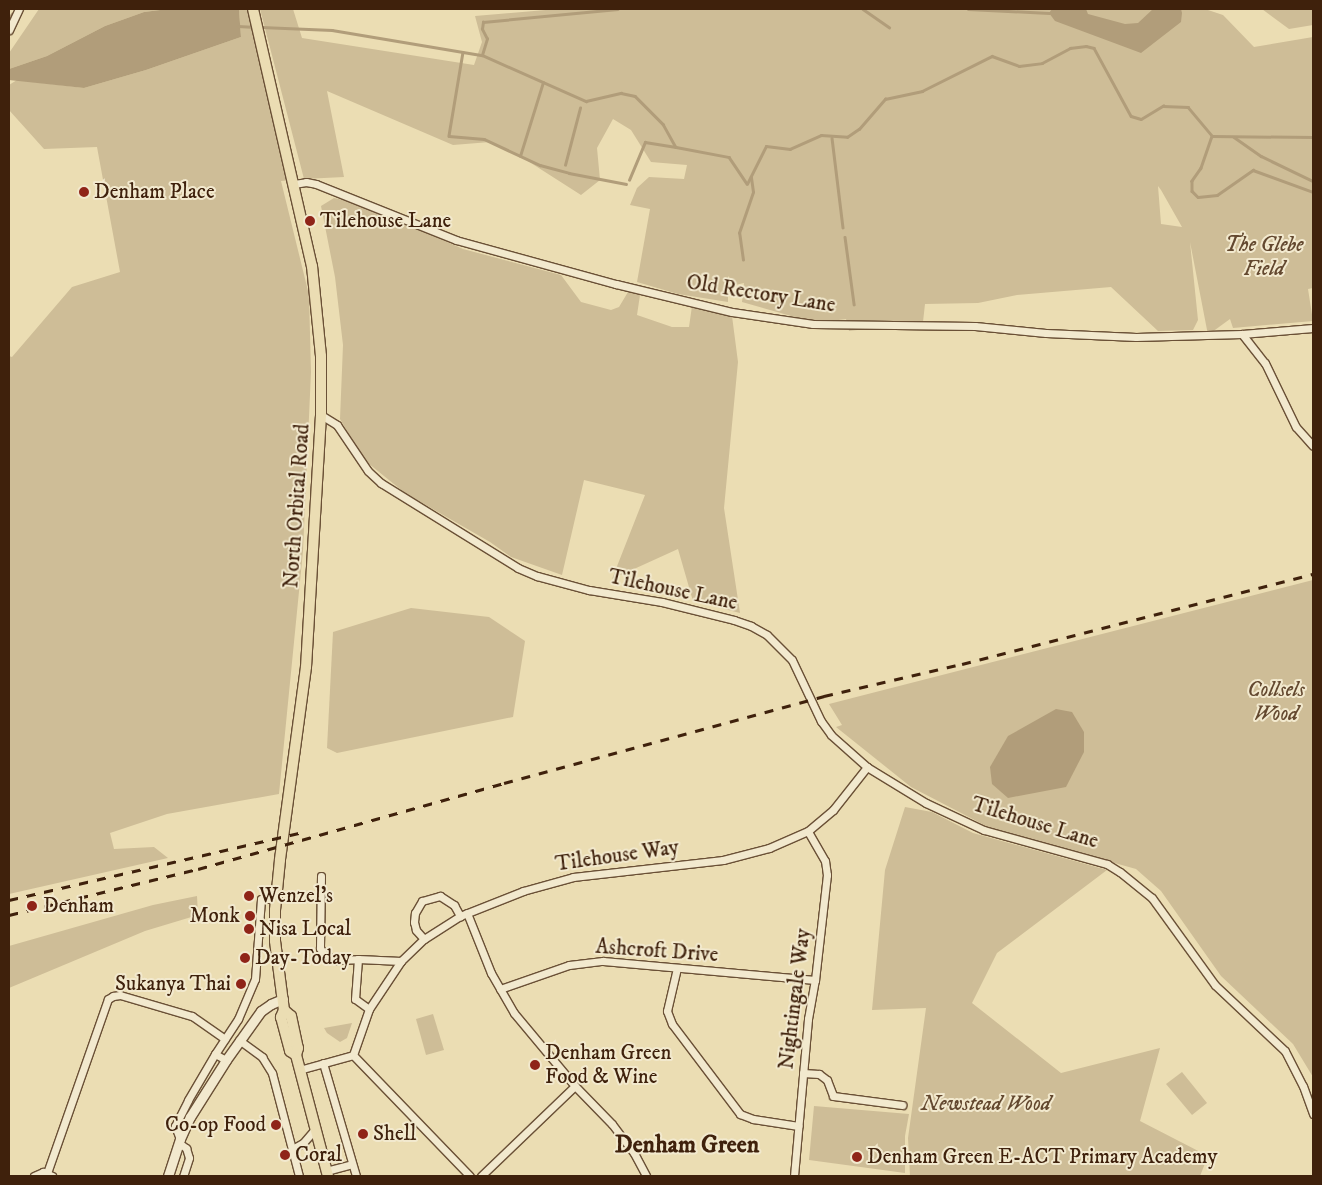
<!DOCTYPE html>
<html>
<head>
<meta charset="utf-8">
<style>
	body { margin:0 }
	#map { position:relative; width:1322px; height:1185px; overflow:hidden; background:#ebddb3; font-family:"IM FELL DW Pica",serif }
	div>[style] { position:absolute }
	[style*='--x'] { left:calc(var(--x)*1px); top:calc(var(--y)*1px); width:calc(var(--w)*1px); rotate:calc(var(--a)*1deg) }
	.green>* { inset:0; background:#cebd97 }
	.water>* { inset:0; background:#b19d7a }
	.stream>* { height:2.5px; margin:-1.25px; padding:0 1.25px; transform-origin:1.25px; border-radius:1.25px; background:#b19d7a }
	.roads { filter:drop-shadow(1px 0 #6a5036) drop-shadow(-1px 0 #6a5036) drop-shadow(0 1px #6a5036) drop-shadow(0 -1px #6a5036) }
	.street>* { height:7px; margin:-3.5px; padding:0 3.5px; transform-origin:3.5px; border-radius:3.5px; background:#f2e9ce }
	.secondary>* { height:9px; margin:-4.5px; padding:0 4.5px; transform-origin:4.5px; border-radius:4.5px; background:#f2e9ce }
	.primary>* { height:10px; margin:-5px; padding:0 5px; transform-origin:5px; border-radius:5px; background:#ebddb3 }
	.rail>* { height:2.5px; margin-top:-1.25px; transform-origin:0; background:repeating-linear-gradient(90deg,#3f210c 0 9px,transparent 0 18px) }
	.dots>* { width:14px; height:14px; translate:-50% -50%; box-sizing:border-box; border:2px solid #f2e9ce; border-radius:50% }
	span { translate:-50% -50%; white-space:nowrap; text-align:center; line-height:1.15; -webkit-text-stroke:4px #f2e9ce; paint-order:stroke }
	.poi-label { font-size:21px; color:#3f210c }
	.left { translate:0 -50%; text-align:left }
	.right { translate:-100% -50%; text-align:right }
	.park-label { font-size:21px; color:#63482f; font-style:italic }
	.street-label { font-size:21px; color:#3f210c }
	.quarter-label { font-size:24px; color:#3f210c; font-weight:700 }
	.frame { position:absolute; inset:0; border:10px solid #3f210c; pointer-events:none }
</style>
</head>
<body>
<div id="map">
	<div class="green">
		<div style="clip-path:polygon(39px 9px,168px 9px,144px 12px,105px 26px,47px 56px,9px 69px,9px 53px)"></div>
		<div style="clip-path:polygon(229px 9px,251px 9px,293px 180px,281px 181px,309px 295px,311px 372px,303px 551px,279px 794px,167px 814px,110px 833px,114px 849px,154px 847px,168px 858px,9px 894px,9px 356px,12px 357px,72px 287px,120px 272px,97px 147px,44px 149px,9px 110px,9px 85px,17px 80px,84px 88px,146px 70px,241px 37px,239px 11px)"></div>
		<div style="clip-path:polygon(evenodd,260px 9px,293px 9px,302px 38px,474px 65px,482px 42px,475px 16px,557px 9px,1205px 9px,1223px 15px,1254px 47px,1313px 37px,1313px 288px,1308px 289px,1313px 321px,1233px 328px,1230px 319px,1208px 335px,1190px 242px,1198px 320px,1193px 330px,1158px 331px,1111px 287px,1017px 295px,978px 303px,925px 304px,923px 322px,849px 331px,846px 319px,816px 323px,742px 302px,744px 283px,735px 285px,728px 276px,728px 302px,678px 294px,637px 282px,650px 209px,630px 205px,637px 188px,649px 177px,684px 179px,687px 165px,651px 162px,631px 130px,613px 119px,597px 148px,600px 180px,581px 195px,520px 156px,490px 142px,453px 145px,327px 91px,344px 177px,304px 179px,260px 9px,1158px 186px,1161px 190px,1182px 227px,1161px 224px,1158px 186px)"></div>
		<div style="clip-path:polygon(1262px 9px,1313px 9px,1313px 25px,1289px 29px)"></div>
		<div style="clip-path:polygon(334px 198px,361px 204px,463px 249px,561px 275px,581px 302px,611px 310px,619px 307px,628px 292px,640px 295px,637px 315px,672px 327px,689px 327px,692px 306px,732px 316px,738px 362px,724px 508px,740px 613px,693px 601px,678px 549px,612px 579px,645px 495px,584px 480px,562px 575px,511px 557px,490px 542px,405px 493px,363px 459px,340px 419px,343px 345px,335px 277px,321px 206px)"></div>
		<div style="clip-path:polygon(1313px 580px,1313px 1077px,1293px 1044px,1221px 976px,1161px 891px,1136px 869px,990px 828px,911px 787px,836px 727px,842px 725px,829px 704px)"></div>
		<div style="clip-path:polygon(411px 608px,489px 617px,525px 641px,513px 717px,337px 753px,327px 748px,333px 632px)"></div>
		<div style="clip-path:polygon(905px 807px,932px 812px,973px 833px,1107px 870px,997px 953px,972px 1003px,1061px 1073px,1160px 1048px,1140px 1121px,1208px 1156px,1200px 1176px,910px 1176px,908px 1138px,926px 1008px,872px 1010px,885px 870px)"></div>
		<div style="clip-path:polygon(197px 896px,198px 915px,145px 931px,9px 988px,9px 946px,153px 905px)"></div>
		<div style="clip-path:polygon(433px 1014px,444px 1050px,426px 1055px,416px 1019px)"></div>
		<div style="clip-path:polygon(352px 1023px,347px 1038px,340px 1042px,327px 1033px,324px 1028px)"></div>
		<div style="clip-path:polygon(1182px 1072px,1207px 1103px,1192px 1115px,1166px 1084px)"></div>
		<div style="clip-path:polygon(814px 1106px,909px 1114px,905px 1136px,905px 1173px,809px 1160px)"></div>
	</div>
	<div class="water">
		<div style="clip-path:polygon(168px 9px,239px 10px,241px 37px,146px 70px,84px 88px,9px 80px,9px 69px,47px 56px,105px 26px,144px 12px)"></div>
		<div style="clip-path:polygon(1052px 9px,1086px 9px,1088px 14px,1125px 24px,1138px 23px,1153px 9px,1181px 9px,1182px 13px,1181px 22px,1141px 53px,1055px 21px,1049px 13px)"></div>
		<div style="clip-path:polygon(1056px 709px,1072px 712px,1084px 732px,1084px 752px,1066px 787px,1008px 798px,992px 784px,990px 767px,1008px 736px)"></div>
	</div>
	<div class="stream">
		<div style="--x:863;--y:9;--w:32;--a:35"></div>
		<div style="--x:968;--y:9;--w:81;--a:2.8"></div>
		<div style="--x:9;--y:18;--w:5;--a:-53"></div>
		<div style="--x:238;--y:26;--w:17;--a:3"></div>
		<div style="--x:261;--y:27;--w:71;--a:2.4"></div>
		<div style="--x:332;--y:30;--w:152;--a:9.5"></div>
		<div style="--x:482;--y:55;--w:114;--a:23.9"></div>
		<div style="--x:586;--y:101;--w:36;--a:-13"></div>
		<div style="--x:621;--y:93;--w:14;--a:12"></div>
		<div style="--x:635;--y:96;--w:40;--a:45"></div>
		<div style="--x:663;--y:124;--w:26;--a:61"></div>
		<div style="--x:676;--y:147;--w:54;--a:10.7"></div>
		<div style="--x:729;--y:157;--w:32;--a:56"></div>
		<div style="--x:747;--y:184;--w:42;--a:-63.4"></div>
		<div style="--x:766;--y:146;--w:24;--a:7"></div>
		<div style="--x:790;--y:149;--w:34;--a:-24"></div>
		<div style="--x:821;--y:135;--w:26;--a:4"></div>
		<div style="--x:847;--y:137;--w:14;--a:-34"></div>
		<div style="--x:859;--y:129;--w:40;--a:-49"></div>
		<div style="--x:885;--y:99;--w:38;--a:-12"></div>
		<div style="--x:922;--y:91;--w:78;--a:-26.6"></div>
		<div style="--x:992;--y:56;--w:29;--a:20"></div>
		<div style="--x:1019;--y:66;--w:23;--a:-7"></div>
		<div style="--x:1042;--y:63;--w:32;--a:-28"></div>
		<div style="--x:1070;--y:48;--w:16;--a:-7"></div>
		<div style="--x:1086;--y:46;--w:8;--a:14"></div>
		<div style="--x:1094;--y:48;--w:77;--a:61.4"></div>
		<div style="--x:1131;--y:116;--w:10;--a:17"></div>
		<div style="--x:1141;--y:119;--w:26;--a:-31"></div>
		<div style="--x:1163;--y:106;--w:25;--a:2"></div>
		<div style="--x:1188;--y:107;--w:38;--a:50"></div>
		<div style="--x:1212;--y:136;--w:101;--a:0.6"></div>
		<div style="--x:463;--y:52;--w:85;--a:99.5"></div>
		<div style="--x:449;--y:136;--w:35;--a:5"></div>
		<div style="--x:484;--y:139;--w:62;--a:24.9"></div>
		<div style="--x:540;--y:165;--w:30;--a:15"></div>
		<div style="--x:569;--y:173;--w:58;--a:10.9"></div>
		<div style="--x:482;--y:55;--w:17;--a:-73"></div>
		<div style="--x:487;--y:39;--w:11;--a:-117"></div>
		<div style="--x:482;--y:29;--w:7;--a:-82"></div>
		<div style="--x:483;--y:22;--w:135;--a:-5.5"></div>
		<div style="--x:1212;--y:136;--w:34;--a:109"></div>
		<div style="--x:1201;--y:168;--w:16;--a:125"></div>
		<div style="--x:1192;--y:181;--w:10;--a:90"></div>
		<div style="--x:1192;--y:191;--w:8;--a:45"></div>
		<div style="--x:1198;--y:197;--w:19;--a:-6"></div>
		<div style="--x:1217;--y:195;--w:44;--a:-34.8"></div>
		<div style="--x:1253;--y:170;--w:64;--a:20.1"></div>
		<div style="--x:1234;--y:137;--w:33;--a:35"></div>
		<div style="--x:1261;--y:156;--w:58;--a:25.7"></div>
		<div style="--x:832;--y:138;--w:90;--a:83"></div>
		<div style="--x:520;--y:156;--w:77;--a:-72.7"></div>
		<div style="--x:565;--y:165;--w:59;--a:-75.3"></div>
		<div style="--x:629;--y:180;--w:41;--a:-67.2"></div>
		<div style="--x:645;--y:142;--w:31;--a:9"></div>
		<div style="--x:845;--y:237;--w:68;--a:82.3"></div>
		<div style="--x:743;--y:260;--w:27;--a:-98"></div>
		<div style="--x:739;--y:233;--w:43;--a:-71.1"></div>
		<div style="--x:753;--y:192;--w:15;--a:-98"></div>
	</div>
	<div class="roads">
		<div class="street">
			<div style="--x:9;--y:30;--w:23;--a:-65"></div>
			<div style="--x:294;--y:184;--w:12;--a:-9"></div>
			<div style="--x:306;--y:182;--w:10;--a:11"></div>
			<div style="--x:316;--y:184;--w:151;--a:21.8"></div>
			<div style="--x:456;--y:240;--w:166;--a:15.4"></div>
			<div style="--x:616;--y:284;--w:119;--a:13.6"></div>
			<div style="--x:732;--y:312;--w:82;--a:8.4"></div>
			<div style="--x:813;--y:324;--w:162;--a:0.7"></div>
			<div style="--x:975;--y:326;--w:71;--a:5.6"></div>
			<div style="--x:1046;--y:333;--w:90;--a:2.5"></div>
			<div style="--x:1136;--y:337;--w:106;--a:-1.6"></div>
			<div style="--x:1242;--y:334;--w:71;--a:-4.8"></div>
			<div style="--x:1242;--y:334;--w:37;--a:52"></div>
			<div style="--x:1265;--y:363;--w:71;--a:64.2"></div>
			<div style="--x:1296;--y:427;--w:25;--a:48"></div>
			<div style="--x:321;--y:415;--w:19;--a:32"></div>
			<div style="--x:337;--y:425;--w:55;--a:56"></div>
			<div style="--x:368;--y:471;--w:18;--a:43"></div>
			<div style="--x:381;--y:483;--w:161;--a:31.8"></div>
			<div style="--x:518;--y:568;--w:21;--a:23"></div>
			<div style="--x:537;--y:576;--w:54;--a:15.1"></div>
			<div style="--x:589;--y:590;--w:74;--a:9.3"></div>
			<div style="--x:662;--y:602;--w:74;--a:14"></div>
			<div style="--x:734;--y:620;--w:18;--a:19"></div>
			<div style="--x:751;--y:626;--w:18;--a:29"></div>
			<div style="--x:767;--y:635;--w:35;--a:45"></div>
			<div style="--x:792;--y:660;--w:68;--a:64.6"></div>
			<div style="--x:821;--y:721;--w:17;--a:54"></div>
			<div style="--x:831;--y:735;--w:48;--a:41.6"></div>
			<div style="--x:867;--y:767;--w:69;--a:31.4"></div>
			<div style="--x:926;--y:803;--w:64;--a:25"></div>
			<div style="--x:984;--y:830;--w:128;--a:15.5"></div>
			<div style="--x:1107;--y:864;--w:15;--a:32"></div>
			<div style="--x:1120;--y:872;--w:41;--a:39.1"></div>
			<div style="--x:1152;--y:898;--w:107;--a:54.1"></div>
			<div style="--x:1215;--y:985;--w:96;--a:43.3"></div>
			<div style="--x:1285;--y:1051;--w:39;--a:63"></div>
			<div style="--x:1303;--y:1086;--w:30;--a:70"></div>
			<div style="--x:321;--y:876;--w:72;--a:90.8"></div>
			<div style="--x:320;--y:948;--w:7;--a:56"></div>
			<div style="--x:324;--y:954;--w:13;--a:29"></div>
			<div style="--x:335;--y:960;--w:23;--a:-2"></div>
			<div style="--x:467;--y:913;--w:65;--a:68.2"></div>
			<div style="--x:491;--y:973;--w:46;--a:60.1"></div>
			<div style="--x:514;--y:1013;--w:95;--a:50.1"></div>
			<div style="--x:575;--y:1086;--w:53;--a:45.8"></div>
			<div style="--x:612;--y:1124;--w:36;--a:53"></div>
			<div style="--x:634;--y:1153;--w:26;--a:62"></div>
			<div style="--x:424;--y:939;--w:12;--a:-132"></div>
			<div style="--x:416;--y:930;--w:8;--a:-104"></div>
			<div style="--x:414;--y:922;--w:9;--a:-84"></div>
			<div style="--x:415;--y:913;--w:14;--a:-60"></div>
			<div style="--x:422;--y:901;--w:19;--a:-16"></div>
			<div style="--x:440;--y:896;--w:17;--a:33"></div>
			<div style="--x:454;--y:905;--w:13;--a:61"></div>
			<div style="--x:677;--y:968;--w:44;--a:103.1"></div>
			<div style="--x:667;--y:1011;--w:14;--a:69"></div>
			<div style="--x:672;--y:1024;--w:113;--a:52.9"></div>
			<div style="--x:740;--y:1114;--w:14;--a:21"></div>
			<div style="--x:753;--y:1119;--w:46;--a:8.8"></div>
			<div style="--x:500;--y:989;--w:73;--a:-19.2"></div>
			<div style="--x:569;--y:965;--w:34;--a:-7"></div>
			<div style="--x:603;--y:961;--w:213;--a:5.1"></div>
			<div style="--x:369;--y:1009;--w:17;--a:-144"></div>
			<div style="--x:355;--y:999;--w:40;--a:-85.7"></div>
			<div style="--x:358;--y:959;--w:43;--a:2.7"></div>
			<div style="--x:239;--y:1040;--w:29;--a:36"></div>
			<div style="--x:262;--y:1057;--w:19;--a:58"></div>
			<div style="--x:272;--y:1073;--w:106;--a:75.3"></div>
			<div style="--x:215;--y:1054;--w:42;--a:-56.7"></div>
			<div style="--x:238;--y:1019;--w:43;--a:-67"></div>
			<div style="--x:255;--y:979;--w:80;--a:-85.7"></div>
			<div style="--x:261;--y:899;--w:15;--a:0"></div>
			<div style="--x:353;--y:1055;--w:49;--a:-70.8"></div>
			<div style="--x:369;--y:1009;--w:58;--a:-56.3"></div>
			<div style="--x:401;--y:961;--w:32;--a:-44"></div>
			<div style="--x:424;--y:939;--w:43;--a:-32.6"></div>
			<div style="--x:460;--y:916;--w:68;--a:-21.6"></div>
			<div style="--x:523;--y:891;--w:52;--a:-15.6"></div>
			<div style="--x:573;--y:877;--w:151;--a:-6.5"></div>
			<div style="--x:723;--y:860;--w:48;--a:-14.6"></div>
			<div style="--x:769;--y:848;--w:43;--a:-23.6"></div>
			<div style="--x:808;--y:831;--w:33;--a:-40"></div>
			<div style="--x:833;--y:810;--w:55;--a:-51.7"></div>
			<div style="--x:353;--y:1055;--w:168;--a:46"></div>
			<div style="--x:323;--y:1063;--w:118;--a:73.7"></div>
			<div style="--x:299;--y:1070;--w:56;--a:-15.5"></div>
			<div style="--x:803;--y:1073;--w:16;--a:4"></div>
			<div style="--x:819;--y:1074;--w:10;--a:37"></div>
			<div style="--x:827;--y:1080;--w:17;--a:69"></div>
			<div style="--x:833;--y:1096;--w:70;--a:7.4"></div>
			<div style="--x:180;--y:1139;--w:14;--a:-111"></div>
			<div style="--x:175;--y:1126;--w:29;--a:-63"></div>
			<div style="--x:188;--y:1100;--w:53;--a:-59.6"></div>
			<div style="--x:215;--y:1054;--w:13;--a:29"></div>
			<div style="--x:179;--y:1143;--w:9;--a:36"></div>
			<div style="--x:186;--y:1148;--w:10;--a:73"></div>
			<div style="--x:189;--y:1158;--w:19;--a:108"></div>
			<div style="--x:292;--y:1149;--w:13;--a:-29"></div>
			<div style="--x:303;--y:1143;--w:18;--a:-49"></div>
			<div style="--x:326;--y:1171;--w:27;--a:-15"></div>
			<div style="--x:47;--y:1173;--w:184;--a:-70.7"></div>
			<div style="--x:108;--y:999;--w:6;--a:-31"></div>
			<div style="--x:113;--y:996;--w:7;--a:-8"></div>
			<div style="--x:120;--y:995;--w:75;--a:16.3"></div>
			<div style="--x:192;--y:1016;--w:40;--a:34.9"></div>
			<div style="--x:34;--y:1176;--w:10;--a:-24"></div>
			<div style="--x:43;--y:1172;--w:10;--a:24"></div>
			<div style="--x:481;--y:1176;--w:130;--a:-43.8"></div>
			<div style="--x:794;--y:1176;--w:158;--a:-84.9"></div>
			<div style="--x:808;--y:1019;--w:40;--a:-80"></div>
			<div style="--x:815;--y:980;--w:106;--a:-83.5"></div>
			<div style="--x:827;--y:875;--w:14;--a:-98"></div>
			<div style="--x:825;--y:861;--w:34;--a:-120"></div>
		</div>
		<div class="secondary">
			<div style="--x:168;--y:1176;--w:39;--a:-72"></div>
			<div style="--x:180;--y:1139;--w:24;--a:-66"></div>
			<div style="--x:190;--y:1117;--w:67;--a:-57.7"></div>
			<div style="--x:226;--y:1060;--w:60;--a:-54.5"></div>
			<div style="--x:261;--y:1011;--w:12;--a:-35"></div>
			<div style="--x:271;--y:1004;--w:13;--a:-23"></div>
		</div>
		<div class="primary">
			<div style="--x:253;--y:9;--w:264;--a:77.1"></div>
			<div style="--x:312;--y:266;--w:90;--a:84.3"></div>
			<div style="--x:321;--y:356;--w:59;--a:90"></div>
			<div style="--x:321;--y:415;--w:252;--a:93.4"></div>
			<div style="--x:306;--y:667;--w:195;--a:97.7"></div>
			<div style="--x:280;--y:860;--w:50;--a:95.7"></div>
			<div style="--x:275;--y:910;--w:31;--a:90"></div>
			<div style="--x:275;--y:941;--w:70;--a:82.6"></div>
			<div style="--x:284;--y:1010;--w:8;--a:113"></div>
			<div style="--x:281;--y:1017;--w:35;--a:75"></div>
			<div style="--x:290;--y:1051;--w:7;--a:34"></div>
			<div style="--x:284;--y:1010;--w:9;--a:41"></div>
			<div style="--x:291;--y:1016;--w:33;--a:78"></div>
			<div style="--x:298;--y:1048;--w:7;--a:106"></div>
			<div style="--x:296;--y:1055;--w:125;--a:75.2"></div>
		</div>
	</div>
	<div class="rail">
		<div style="--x:9;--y:900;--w:303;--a:-13"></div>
		<div style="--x:9;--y:915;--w:195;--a:-13.7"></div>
		<div style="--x:198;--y:869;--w:318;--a:-15.7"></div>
		<div style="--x:504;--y:783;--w:332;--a:-15.2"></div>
		<div style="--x:824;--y:696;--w:142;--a:-13.1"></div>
		<div style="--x:962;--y:664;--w:362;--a:-14.4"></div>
	</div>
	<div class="dots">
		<div style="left:84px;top:192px;background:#8f2418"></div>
		<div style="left:310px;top:221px;background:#8f2418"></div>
		<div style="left:249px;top:896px;background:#8f2418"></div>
		<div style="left:32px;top:906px;background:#8f2418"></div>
		<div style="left:250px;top:916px;background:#8f2418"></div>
		<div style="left:249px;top:929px;background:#8f2418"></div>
		<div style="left:245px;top:958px;background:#8f2418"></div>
		<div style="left:241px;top:984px;background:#8f2418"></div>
		<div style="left:535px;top:1065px;background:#8f2418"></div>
		<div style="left:276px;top:1125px;background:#8f2418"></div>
		<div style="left:363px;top:1134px;background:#8f2418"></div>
		<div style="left:285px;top:1155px;background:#8f2418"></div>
		<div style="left:857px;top:1157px;background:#8f2418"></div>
	</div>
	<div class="poi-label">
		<span class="left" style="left:94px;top:192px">Denham Place</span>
		<span class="left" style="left:320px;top:221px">Tilehouse Lane</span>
		<span class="left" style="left:259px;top:896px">Wenzel's</span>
		<span class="left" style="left:43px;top:906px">Denham</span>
		<span class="right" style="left:240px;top:916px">Monk</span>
		<span class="left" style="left:259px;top:929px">Nisa Local</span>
		<span class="left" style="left:255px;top:958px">Day-Today</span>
		<span class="right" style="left:231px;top:984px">Sukanya Thai</span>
		<span class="left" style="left:545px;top:1065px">Denham Green<br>Food &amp; Wine</span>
		<span class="right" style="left:266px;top:1125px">Co-op Food</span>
		<span class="left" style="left:373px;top:1134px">Shell</span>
		<span class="left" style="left:295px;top:1155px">Coral</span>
		<span class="left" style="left:867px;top:1157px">Denham Green E-ACT Primary Academy</span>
	</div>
	<div class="park-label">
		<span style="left:1264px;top:257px">The Glebe<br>Field</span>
		<span style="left:1276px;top:702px">Collsels<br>Wood</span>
		<span style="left:986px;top:1104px">Newstead Wood</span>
	</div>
	<div class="street-label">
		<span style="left:761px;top:294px;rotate:9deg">Old Rectory Lane</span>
		<span style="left:297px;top:506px;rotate:-86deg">North Orbital Road</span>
		<span style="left:673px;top:590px;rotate:12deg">Tilehouse Lane</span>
		<span style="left:1035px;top:823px;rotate:17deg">Tilehouse Lane</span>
		<span style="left:617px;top:856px;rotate:-8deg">Tilehouse Way</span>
		<span style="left:657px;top:951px;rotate:4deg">Ashcroft Drive</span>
		<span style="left:795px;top:999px;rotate:-83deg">Nightingale Way</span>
	</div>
	<div class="quarter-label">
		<span style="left:687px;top:1146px">Denham Green</span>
	</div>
	<div class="frame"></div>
</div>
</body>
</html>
